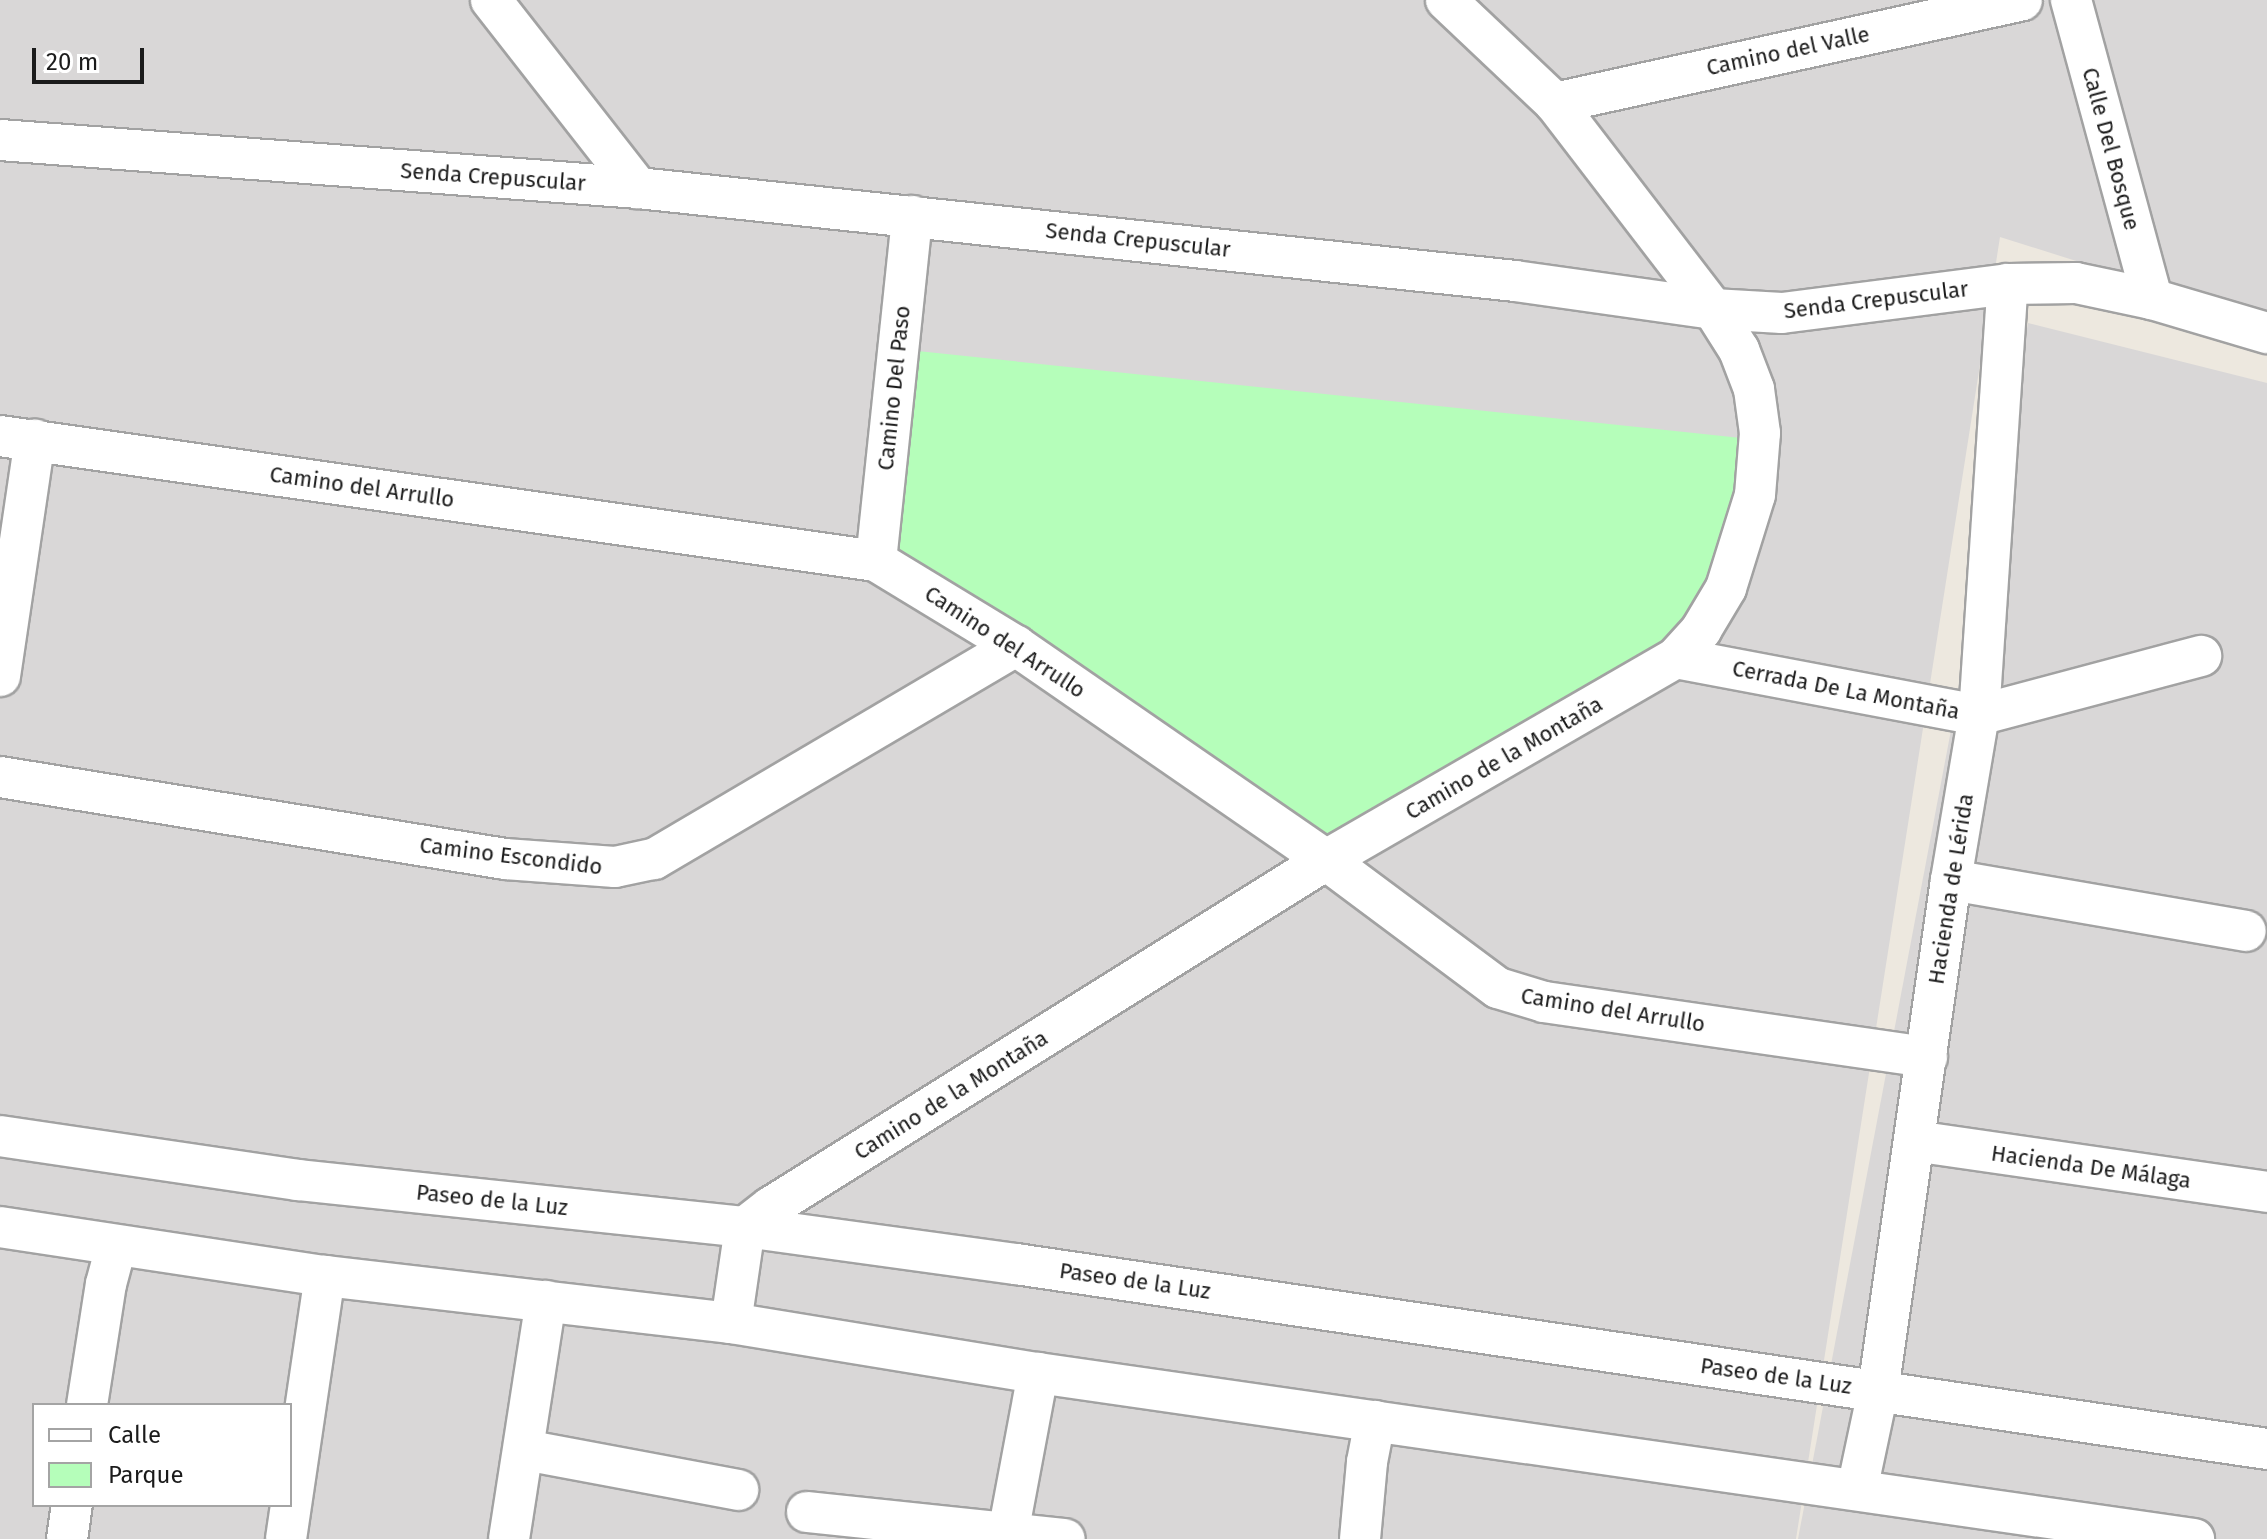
<!DOCTYPE html>
<html>
<head>
<meta charset="utf-8">
<style>
	body { margin:0 }
	#map { position:relative; width:2267px; height:1539px; overflow:hidden; background:#ede8df; font-family:"Fira Sans",sans-serif }
	div>[style] { position:absolute }
	[style*='--x'] { left:calc(var(--x)*1px); top:calc(var(--y)*1px); width:calc(var(--w)*1px); rotate:calc(var(--a)*1deg) }
	.residential>* { inset:0; background:#d9d7d7 }
	.park>* { inset:0; background:#b5feba }
	.roads { filter:drop-shadow(2px 0 #a2a2a2) drop-shadow(-2px 0 #a2a2a2) drop-shadow(0 2px #a2a2a2) drop-shadow(0 -2px #a2a2a2) }
	.minor>* { height:40px; margin:-20px; padding:0 20px; transform-origin:20px; border-radius:20px; background:#fff }
	span { translate:-50% -50%; white-space:nowrap; text-align:center; line-height:1.15; -webkit-text-stroke:7px #fff; paint-order:stroke }
	.street-label { font-size:22px; color:#1b1b1b }
	.legend { position:absolute; left:32px; top:1403px; width:260px; height:104px; box-sizing:border-box; background:#fff; border:2px solid #a4a4a4; margin:0; padding:10px 14px; list-style:none; font-size:24px; color:#1b1b1b }
	.legend li { display:flex; align-items:center; gap:16px; height:40px }
	.legend b { width:40px; border:2px solid #a4a4a4 }
	.scale { position:absolute; left:32px; top:48px; width:112px; height:36px; box-sizing:border-box; border:4px solid #1b1b1b; border-top:0; padding-left:10px; font-size:24px; line-height:28px; white-space:nowrap; color:#1b1b1b; -webkit-text-stroke:6px #fff; paint-order:stroke }
</style>
</head>
<body>
<div id="map">
	<div class="residential">
		<div style="clip-path:polygon(evenodd,0 0,2267px 0,2267px 321px,2000px 237px,1796px 1539px,0 1539px,0 0,34px 1405px,290px 1405px,290px 1505px,34px 1505px,34px 1405px)"></div>
		<div style="clip-path:polygon(2028px 323px,2267px 383px,2267px 1539px,1798px 1539px)"></div>
	</div>
	<div class="park">
		<div style="clip-path:polygon(908px 350px,1760px 440px,1701px 630px,1326px 860px,876px 561px)"></div>
	</div>
	<div class="roads">
		<div class="minor">
			<div style="--x:491;--y:0;--w:239;--a:52"></div>
			<div style="--x:2071;--y:0;--w:310;--a:74.8"></div>
			<div style="--x:1555;--y:103;--w:478;--a:-12.4"></div>
			<div style="--x:0;--y:140;--w:640;--a:4.3"></div>
			<div style="--x:638;--y:188;--w:882;--a:6.05"></div>
			<div style="--x:1515;--y:281;--w:200;--a:8"></div>
			<div style="--x:1713;--y:309;--w:69;--a:3.3"></div>
			<div style="--x:1782;--y:313;--w:228;--a:-7.3"></div>
			<div style="--x:2008;--y:284;--w:68;--a:-0.8"></div>
			<div style="--x:2076;--y:283;--w:78;--a:11.9"></div>
			<div style="--x:2152;--y:299;--w:120;--a:16.5"></div>
			<div style="--x:0;--y:436;--w:885;--a:8.12"></div>
			<div style="--x:876;--y:561;--w:164;--a:31.3"></div>
			<div style="--x:1016;--y:646;--w:377;--a:34.6"></div>
			<div style="--x:1326;--y:860;--w:214;--a:36.7"></div>
			<div style="--x:1498;--y:988;--w:48;--a:16.9"></div>
			<div style="--x:1544;--y:1002;--w:387;--a:8.2"></div>
			<div style="--x:876;--y:561;--w:347;--a:-84"></div>
			<div style="--x:1676;--y:658;--w:308;--a:10.7"></div>
			<div style="--x:1979;--y:715;--w:230;--a:-14.9"></div>
			<div style="--x:0;--y:676;--w:239;--a:-81.6"></div>
			<div style="--x:0;--y:777;--w:512;--a:9.22"></div>
			<div style="--x:505;--y:859;--w:110;--a:4.2"></div>
			<div style="--x:615;--y:867;--w:40;--a:-12"></div>
			<div style="--x:654;--y:859;--w:420;--a:-30.5"></div>
			<div style="--x:1951;--y:880;--w:299;--a:9.8"></div>
			<div style="--x:0;--y:1136;--w:301;--a:8.4"></div>
			<div style="--x:298;--y:1180;--w:449;--a:6"></div>
			<div style="--x:745;--y:1227;--w:274;--a:7.8"></div>
			<div style="--x:1016;--y:1264;--w:1265;--a:8.41"></div>
			<div style="--x:1914;--y:1141;--w:357;--a:8.2"></div>
			<div style="--x:0;--y:1227;--w:329;--a:8.6"></div>
			<div style="--x:325;--y:1276;--w:409;--a:6.6"></div>
			<div style="--x:731;--y:1323;--w:311;--a:9.3"></div>
			<div style="--x:1038;--y:1373;--w:1168;--a:8.17"></div>
			<div style="--x:731;--y:1323;--w:97;--a:-81.7"></div>
			<div style="--x:745;--y:1227;--w:33;--a:-38"></div>
			<div style="--x:771;--y:1207;--w:655;--a:-32.01"></div>
			<div style="--x:1326;--y:860;--w:404;--a:-30"></div>
			<div style="--x:1676;--y:658;--w:38;--a:-48"></div>
			<div style="--x:1701;--y:630;--w:49;--a:-59.2"></div>
			<div style="--x:1726;--y:588;--w:97;--a:-72.7"></div>
			<div style="--x:1755;--y:495;--w:62;--a:-85.4"></div>
			<div style="--x:1760;--y:433;--w:44;--a:-97.8"></div>
			<div style="--x:1754;--y:389;--w:42;--a:-111"></div>
			<div style="--x:1739;--y:350;--w:49;--a:-122.4"></div>
			<div style="--x:1713;--y:309;--w:260;--a:-127.5"></div>
			<div style="--x:1555;--y:103;--w:150;--a:-136.6"></div>
			<div style="--x:87;--y:1405;--w:122;--a:-81.1"></div>
			<div style="--x:106;--y:1284;--w:39;--a:-75"></div>
			<div style="--x:525;--y:1450;--w:217;--a:10.6"></div>
			<div style="--x:1857;--y:1490;--w:101;--a:-78"></div>
			<div style="--x:1878;--y:1391;--w:516;--a:-81.87"></div>
			<div style="--x:1951;--y:880;--w:167;--a:-80.4"></div>
			<div style="--x:1979;--y:715;--w:432;--a:-86.2"></div>
			<div style="--x:807;--y:1512;--w:259;--a:6"></div>
			<div style="--x:67;--y:1539;--w:34;--a:-82"></div>
			<div style="--x:286;--y:1539;--w:266;--a:-81.6"></div>
			<div style="--x:509;--y:1539;--w:241;--a:-81.2"></div>
			<div style="--x:1007;--y:1539;--w:169;--a:-79.4"></div>
			<div style="--x:1360;--y:1539;--w:77;--a:-84.8"></div>
			<div style="--x:1367;--y:1462;--w:42;--a:-79"></div>
		</div>
	</div>
	<div class="street-label">
		<span style="left:1788px;top:51px;rotate:-12deg">Camino del Valle</span>
		<span style="left:2111px;top:149px;rotate:75deg">Calle Del Bosque</span>
		<span style="left:493px;top:177px;rotate:4deg">Senda Crepuscular</span>
		<span style="left:1138px;top:240px;rotate:6deg">Senda Crepuscular</span>
		<span style="left:1876px;top:300px;rotate:-7deg">Senda Crepuscular</span>
		<span style="left:894px;top:388px;rotate:-84deg">Camino Del Paso</span>
		<span style="left:362px;top:487px;rotate:8deg">Camino del Arrullo</span>
		<span style="left:1005px;top:642px;rotate:33deg">Camino del Arrullo</span>
		<span style="left:1846px;top:690px;rotate:11deg">Cerrada De La Montaña</span>
		<span style="left:1504px;top:758px;rotate:-30deg">Camino de la Montaña</span>
		<span style="left:511px;top:856px;rotate:7deg">Camino Escondido</span>
		<span style="left:1951px;top:889px;rotate:-81deg">Hacienda de Lérida</span>
		<span style="left:1613px;top:1010px;rotate:9deg">Camino del Arrullo</span>
		<span style="left:951px;top:1095px;rotate:-32deg">Camino de la Montaña</span>
		<span style="left:2091px;top:1167px;rotate:8deg">Hacienda De Málaga</span>
		<span style="left:492px;top:1200px;rotate:6deg">Paseo de la Luz</span>
		<span style="left:1135px;top:1281px;rotate:8deg">Paseo de la Luz</span>
		<span style="left:1776px;top:1376px;rotate:8deg">Paseo de la Luz</span>
	</div>
	<ul class="legend">
	<li><b style="height:10px;background:#fff"></b>Calle</li>
	<li><b style="height:22px;background:#b5feba"></b>Parque</li>
	</ul>
	<div class="scale">20 m</div>
</div>
</body>
</html>
